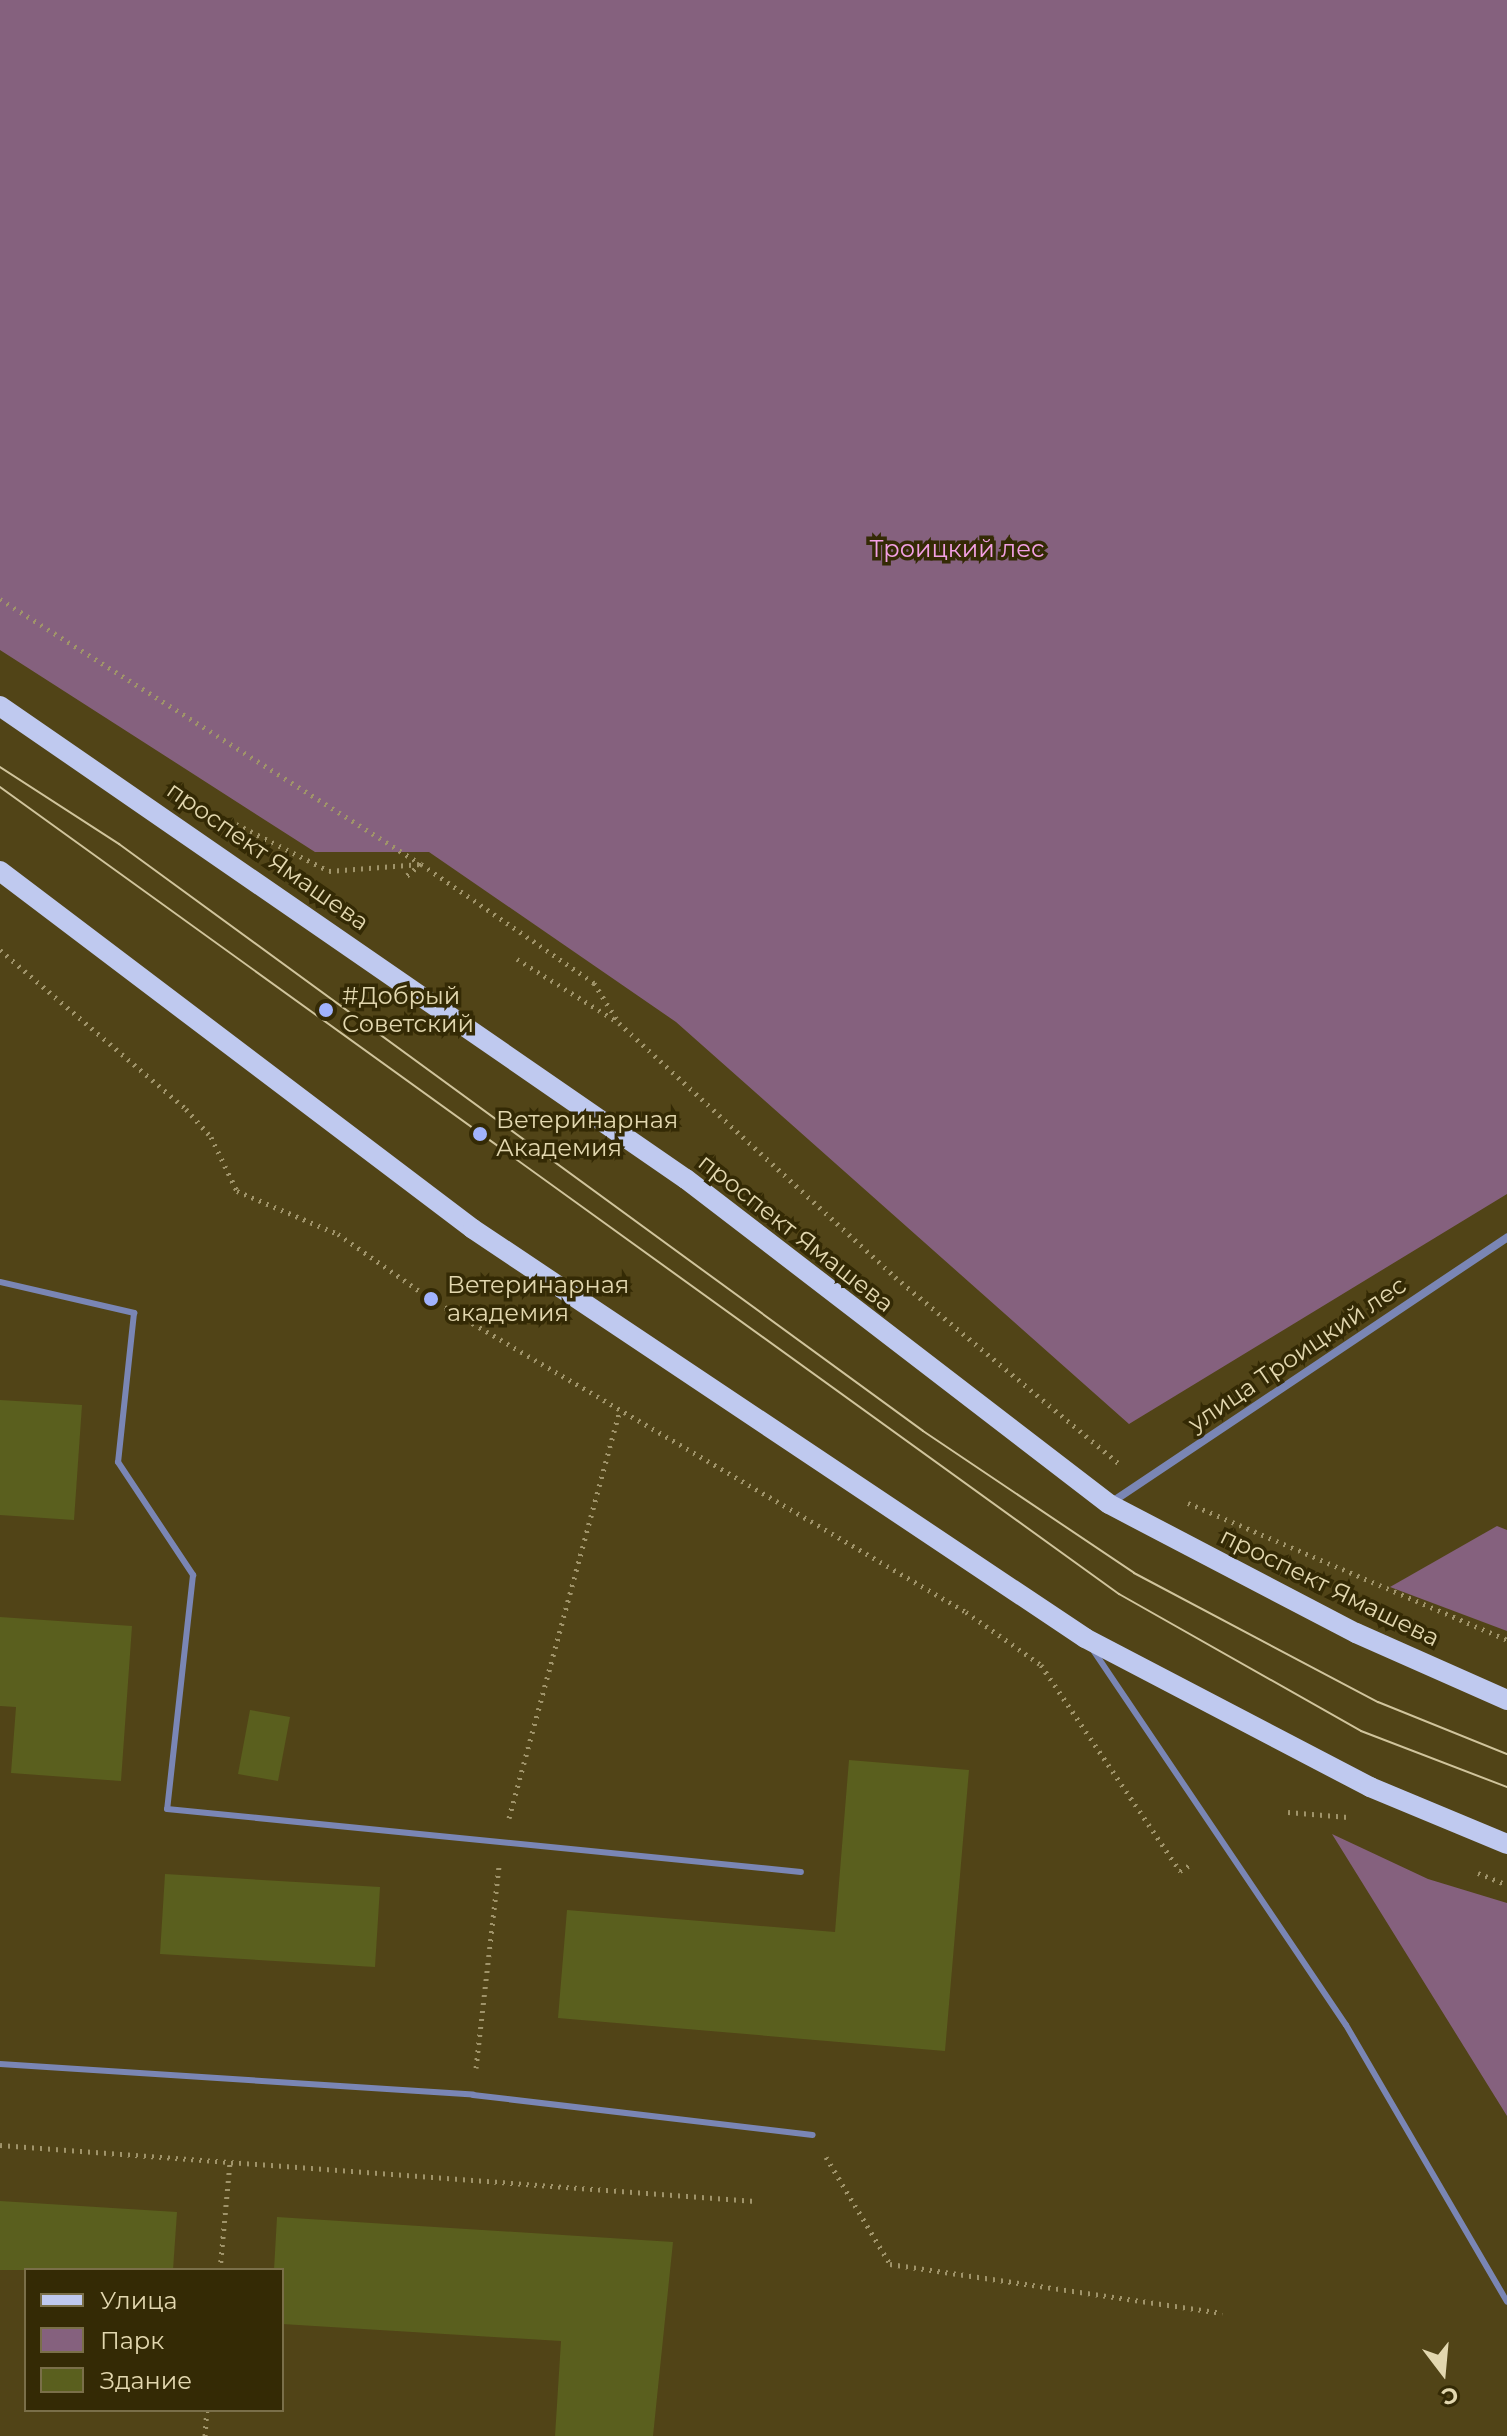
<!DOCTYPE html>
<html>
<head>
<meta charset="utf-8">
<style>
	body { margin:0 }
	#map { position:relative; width:1507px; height:2436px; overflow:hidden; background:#514417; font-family:Montserrat,sans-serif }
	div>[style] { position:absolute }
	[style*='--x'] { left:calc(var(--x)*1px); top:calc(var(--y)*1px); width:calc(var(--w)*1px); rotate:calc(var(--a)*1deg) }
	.green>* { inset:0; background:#85617e }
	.building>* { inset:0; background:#5a5f1e }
	.path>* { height:5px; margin-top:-2.5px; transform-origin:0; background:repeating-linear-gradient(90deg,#a0946a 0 2px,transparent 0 8px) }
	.lane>* { height:6px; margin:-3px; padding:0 3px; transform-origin:3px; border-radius:3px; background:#7a86b5 }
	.street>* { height:8px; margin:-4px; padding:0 4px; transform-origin:4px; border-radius:4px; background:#7a86b5 }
	.primary>* { height:20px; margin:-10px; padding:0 10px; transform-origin:10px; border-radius:10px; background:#bfc9ef }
	.tram>* { height:2px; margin:-1px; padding:0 1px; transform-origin:1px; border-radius:1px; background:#d0c49c }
	.dots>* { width:22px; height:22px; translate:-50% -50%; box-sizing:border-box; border:4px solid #342a05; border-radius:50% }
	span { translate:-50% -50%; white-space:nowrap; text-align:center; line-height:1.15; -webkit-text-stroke:7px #342a05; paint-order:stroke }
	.park-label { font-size:24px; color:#f3a0e4 }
	.street-label { font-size:24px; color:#e2d7af }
	.poi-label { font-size:24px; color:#e2d7af }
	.left { translate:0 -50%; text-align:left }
	.legend { position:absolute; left:24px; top:2268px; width:260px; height:144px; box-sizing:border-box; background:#342a05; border:2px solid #7a6f49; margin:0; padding:10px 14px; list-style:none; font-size:24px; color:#e2d7af }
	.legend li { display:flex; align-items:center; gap:16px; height:40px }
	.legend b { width:40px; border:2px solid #7a6f49 }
	.north { position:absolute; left:1403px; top:2332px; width:80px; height:80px; -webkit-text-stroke:6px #342a05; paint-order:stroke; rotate:164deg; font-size:22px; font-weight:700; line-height:32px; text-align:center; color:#e2d7af }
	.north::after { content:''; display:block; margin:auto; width:28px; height:36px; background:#e2d7af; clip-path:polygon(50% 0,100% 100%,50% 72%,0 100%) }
</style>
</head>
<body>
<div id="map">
	<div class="green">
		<div style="clip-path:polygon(0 0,1507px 0,1507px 1194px,1129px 1424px,676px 1022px,429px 852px,315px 852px,0 650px)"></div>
		<div style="clip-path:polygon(1497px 1526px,1507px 1530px,1507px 1631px,1390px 1587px)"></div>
		<div style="clip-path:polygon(1332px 1834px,1428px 1879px,1507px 1903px,1507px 2116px)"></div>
	</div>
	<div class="building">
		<div style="clip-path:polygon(0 1400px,82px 1405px,74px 1520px,0 1515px)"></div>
		<div style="clip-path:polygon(0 1617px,132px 1626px,121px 1781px,11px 1773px,16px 1707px,0 1706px)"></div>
		<div style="clip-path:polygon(250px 1710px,290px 1717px,278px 1781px,238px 1774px)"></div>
		<div style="clip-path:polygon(849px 1760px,969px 1770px,945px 2051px,558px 2018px,567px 1910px,835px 1932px)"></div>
		<div style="clip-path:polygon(165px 1874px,380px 1887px,375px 1967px,160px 1954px)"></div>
		<div style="clip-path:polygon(0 2201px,177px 2212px,173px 2270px,0 2270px)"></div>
		<div style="clip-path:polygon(277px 2217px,673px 2242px,653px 2436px,555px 2436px,561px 2341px,282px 2324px,282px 2270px,274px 2270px)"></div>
	</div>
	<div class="path">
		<div style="--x:0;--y:599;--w:497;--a:32.2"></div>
		<div style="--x:421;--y:864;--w:210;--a:34.5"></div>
		<div style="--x:594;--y:983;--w:47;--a:58"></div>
		<div style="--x:619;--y:1023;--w:375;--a:42.6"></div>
		<div style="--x:895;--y:1277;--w:294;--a:39.8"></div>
		<div style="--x:236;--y:824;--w:104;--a:26.8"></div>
		<div style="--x:329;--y:871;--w:92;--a:-4.4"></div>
		<div style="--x:421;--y:864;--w:19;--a:141"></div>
		<div style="--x:0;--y:950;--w:245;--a:40.5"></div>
		<div style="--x:186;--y:1109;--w:38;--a:48"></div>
		<div style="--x:211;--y:1137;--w:60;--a:64.3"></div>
		<div style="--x:237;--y:1191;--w:110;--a:23.1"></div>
		<div style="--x:338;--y:1234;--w:113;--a:35"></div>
		<div style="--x:431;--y:1299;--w:620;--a:30.33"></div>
		<div style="--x:966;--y:1612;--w:92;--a:35.2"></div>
		<div style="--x:1041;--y:1665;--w:249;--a:56"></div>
		<div style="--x:1180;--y:1871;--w:15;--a:-32"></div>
		<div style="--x:517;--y:959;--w:119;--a:32"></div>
		<div style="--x:1188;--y:1503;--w:347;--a:23.2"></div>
		<div style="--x:1288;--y:1812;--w:60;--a:4.8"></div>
		<div style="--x:509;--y:1818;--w:423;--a:-74.8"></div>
		<div style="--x:1478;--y:1873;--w:31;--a:22"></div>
		<div style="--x:476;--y:2068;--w:202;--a:-83.5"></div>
		<div style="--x:0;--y:2145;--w:757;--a:4.24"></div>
		<div style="--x:826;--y:2157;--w:125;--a:59.1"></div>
		<div style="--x:890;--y:2264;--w:336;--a:8.4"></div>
		<div style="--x:220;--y:2270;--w:108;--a:-84.7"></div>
		<div style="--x:205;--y:2436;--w:26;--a:-86"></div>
	</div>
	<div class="lane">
		<div style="--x:0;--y:1282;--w:138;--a:13"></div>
		<div style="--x:134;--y:1313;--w:150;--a:96.1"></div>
		<div style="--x:118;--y:1462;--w:136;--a:56.4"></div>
		<div style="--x:193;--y:1575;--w:235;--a:96.3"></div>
		<div style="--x:167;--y:1809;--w:637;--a:5.67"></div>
		<div style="--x:1093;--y:1650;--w:452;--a:56"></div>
		<div style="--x:1346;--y:2025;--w:320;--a:59.8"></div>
		<div style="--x:0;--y:2064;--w:474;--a:3.7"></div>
		<div style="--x:473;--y:2095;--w:342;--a:6.7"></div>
	</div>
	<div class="street">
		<div style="--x:1109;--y:1504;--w:479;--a:-33.8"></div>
	</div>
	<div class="primary">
		<div style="--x:0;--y:706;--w:833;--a:34.59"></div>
		<div style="--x:686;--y:1179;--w:533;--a:37.54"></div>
		<div style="--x:1109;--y:1504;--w:279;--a:27.6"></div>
		<div style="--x:1356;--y:1633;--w:165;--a:23.9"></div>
		<div style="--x:0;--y:871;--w:593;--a:37.12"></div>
		<div style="--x:473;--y:1229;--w:736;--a:33.75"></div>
		<div style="--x:1085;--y:1638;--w:322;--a:27.6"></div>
		<div style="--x:1370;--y:1787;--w:148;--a:22.6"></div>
	</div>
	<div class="tram">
		<div style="--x:0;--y:767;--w:142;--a:32.9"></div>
		<div style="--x:119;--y:844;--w:995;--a:36.13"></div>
		<div style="--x:923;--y:1431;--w:254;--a:33.9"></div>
		<div style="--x:1134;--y:1573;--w:276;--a:27.9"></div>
		<div style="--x:1378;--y:1702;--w:139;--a:22"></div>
		<div style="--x:0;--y:787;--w:1380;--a:35.8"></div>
		<div style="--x:1119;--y:1594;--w:278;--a:29.5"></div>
		<div style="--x:1361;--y:1731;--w:156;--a:21"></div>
	</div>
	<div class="dots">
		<div style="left:326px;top:1010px;background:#a1b3fd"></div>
		<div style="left:480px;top:1134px;background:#a1b3fd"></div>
		<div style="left:431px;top:1299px;background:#a1b3fd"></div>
	</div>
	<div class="park-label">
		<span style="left:957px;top:549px">Троицкий лес</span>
	</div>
	<div class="street-label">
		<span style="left:268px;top:856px;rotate:35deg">проспект Ямашева</span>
		<span style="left:796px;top:1233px;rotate:38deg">проспект Ямашева</span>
		<span style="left:1297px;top:1354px;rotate:-34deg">улица Троицкий лес</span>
		<span style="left:1330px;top:1587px;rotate:26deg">проспект Ямашева</span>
	</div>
	<div class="poi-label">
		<span class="left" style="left:342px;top:1010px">#Добрый<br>Советский</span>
		<span class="left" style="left:496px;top:1134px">Ветеринарная<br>Академия</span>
		<span class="left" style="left:447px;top:1299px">Ветеринарная<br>академия</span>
	</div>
	<ul class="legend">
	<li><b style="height:10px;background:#bfc9ef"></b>Улица</li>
	<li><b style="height:22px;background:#85617e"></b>Парк</li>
	<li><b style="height:22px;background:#5a5f1e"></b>Здание</li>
	</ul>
	<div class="north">С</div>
</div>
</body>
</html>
